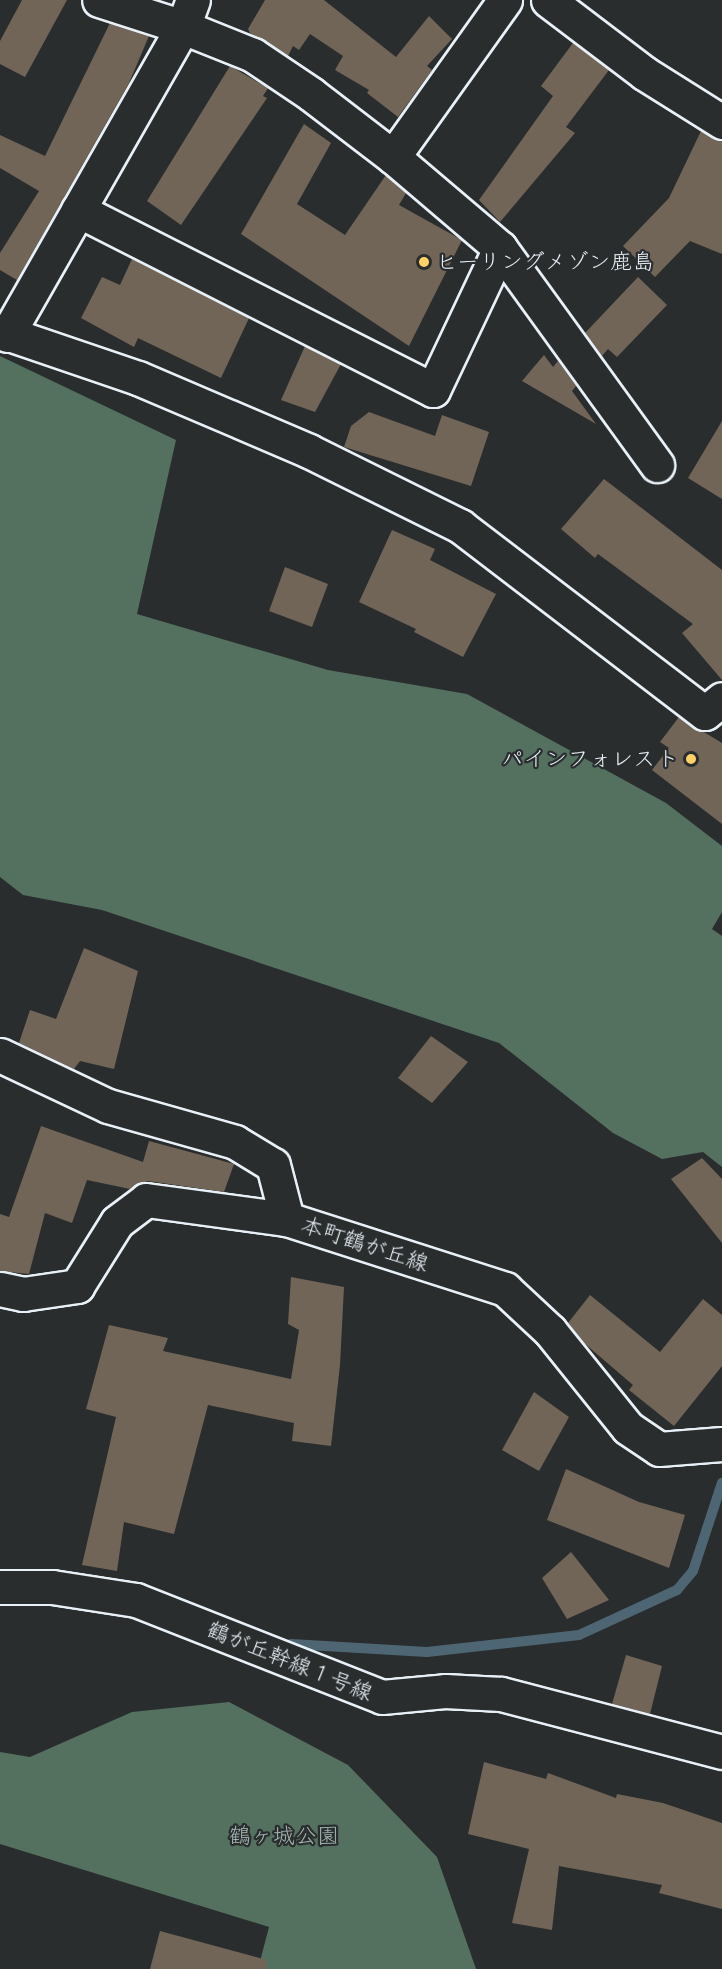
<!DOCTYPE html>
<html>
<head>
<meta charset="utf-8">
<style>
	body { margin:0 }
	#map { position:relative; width:722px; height:1969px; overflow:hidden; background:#2a2d2e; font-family:Sriracha,"Klee One",sans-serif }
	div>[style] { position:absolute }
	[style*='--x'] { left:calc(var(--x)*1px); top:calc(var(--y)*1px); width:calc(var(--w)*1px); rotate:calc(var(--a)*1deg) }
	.green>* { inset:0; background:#54705f }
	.stream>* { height:10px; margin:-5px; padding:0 5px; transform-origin:5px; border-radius:5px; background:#4e6673 }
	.building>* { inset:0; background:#716557 }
	.roads { filter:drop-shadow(2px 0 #e8f1f8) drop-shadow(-2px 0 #e8f1f8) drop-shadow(0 2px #e8f1f8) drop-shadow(0 -2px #e8f1f8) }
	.street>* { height:33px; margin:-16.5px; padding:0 16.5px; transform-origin:16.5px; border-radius:16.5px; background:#2a2d2e }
	.secondary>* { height:33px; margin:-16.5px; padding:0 16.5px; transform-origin:16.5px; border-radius:16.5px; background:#2a2d2e }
	.dots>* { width:16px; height:16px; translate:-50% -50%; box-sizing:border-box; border:3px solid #2a2d2e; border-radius:50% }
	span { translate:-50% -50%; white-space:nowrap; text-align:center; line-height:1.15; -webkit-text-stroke:4.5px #2a2d2e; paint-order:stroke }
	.poi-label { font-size:22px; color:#e8f1f8 }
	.left { translate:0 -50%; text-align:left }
	.right { translate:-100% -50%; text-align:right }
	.street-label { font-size:22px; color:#e8f1f8 }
	.park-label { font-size:22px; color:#a5b7b3 }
</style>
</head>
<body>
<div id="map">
	<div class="green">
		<div style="clip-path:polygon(0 356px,176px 440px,137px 614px,328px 670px,467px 694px,666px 803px,722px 846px,722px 912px,712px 929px,722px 936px,722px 1167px,703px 1152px,662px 1159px,613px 1133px,499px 1043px,102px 910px,23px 895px,0 877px)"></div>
		<div style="clip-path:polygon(229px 1702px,348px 1765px,437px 1857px,476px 1969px,258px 1969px,269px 1927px,0 1844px,0 1752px,30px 1757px,132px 1712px)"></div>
	</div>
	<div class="stream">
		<div style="--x:291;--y:1644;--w:136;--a:3.4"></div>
		<div style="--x:427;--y:1652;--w:153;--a:-6.4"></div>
		<div style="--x:579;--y:1635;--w:108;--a:-24.7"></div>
		<div style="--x:677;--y:1590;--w:25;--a:-50"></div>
		<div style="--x:693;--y:1571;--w:93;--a:-71.8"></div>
	</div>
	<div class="building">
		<div style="clip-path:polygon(22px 0,67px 0,25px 77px,0 64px,0 41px)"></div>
		<div style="clip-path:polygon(265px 0,324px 0,396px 57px,429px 16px,452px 39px,427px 66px,432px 70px,398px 117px,367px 93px,369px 90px,335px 70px,343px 56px,310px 34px,299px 50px,293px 46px,288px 56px,250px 33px,248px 29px)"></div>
		<div style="clip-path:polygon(110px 23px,149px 36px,129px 83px,17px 280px,0 270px,0 253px,39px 191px,0 168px,0 135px,45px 156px)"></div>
		<div style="clip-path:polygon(573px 43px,609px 70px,566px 127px,575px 133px,500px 222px,479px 200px,553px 96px,541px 86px)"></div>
		<div style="clip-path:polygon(230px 66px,268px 88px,263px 96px,267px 98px,181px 225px,147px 201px)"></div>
		<div style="clip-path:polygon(304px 124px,331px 143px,297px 204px,345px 235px,386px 175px,406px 193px,399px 205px,462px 240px,409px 346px,241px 234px)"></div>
		<div style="clip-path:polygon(701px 131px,722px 141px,722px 254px,690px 241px,655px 277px,623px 246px,669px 198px)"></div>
		<div style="clip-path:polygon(132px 259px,249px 318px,221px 378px,138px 338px,134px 347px,81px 318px,102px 277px,120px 285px)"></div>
		<div style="clip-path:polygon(638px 277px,667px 305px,617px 357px,608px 349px,602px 356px,585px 333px)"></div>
		<div style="clip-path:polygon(305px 346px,341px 364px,315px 412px,281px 400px)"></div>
		<div style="clip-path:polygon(544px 355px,553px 367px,558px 361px,576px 386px,572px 391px,596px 424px,522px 381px)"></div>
		<div style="clip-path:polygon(369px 412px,435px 436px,442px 415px,489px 432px,471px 486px,344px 447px,351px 426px)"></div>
		<div style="clip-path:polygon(722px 421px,722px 499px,688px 478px)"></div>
		<div style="clip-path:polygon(604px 479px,722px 570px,722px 680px,682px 633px,693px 624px,598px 554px,595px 558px,561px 529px)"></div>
		<div style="clip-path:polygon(392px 530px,435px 549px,430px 560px,496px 594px,463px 657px,414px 632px,416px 629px,359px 602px)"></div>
		<div style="clip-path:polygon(285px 567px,328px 584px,312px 627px,269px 611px)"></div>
		<div style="clip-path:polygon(679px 717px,722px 743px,722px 824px,652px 770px,669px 748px,660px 742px)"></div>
		<div style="clip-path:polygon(84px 948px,138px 971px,114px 1069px,80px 1061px,74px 1069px,19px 1043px,30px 1010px,56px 1019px)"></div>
		<div style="clip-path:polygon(431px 1036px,468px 1062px,432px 1103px,398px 1078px)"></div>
		<div style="clip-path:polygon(41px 1126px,143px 1162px,149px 1141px,234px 1164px,224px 1192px,148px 1181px,130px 1189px,87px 1180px,72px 1223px,45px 1213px,29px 1274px,0 1271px,0 1214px,9px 1217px)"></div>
		<div style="clip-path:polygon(702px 1158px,722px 1179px,722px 1243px,671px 1179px)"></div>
		<div style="clip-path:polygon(291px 1277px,344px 1287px,340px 1365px,331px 1446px,292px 1441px,294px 1423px,208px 1405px,174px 1534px,124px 1522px,117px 1571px,82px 1565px,116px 1417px,86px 1409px,109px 1325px,168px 1338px,163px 1351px,291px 1379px,299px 1330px,288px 1324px)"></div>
		<div style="clip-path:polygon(590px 1295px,660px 1352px,703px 1299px,722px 1315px,722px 1366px,674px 1426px,629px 1390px,633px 1385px,584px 1343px,568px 1323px)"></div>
		<div style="clip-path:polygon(534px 1392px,569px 1417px,539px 1471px,502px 1450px)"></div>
		<div style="clip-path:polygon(566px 1469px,639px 1502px,685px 1515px,669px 1568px,547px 1520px)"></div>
		<div style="clip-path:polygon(571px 1552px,609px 1600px,567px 1619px,542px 1578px)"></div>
		<div style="clip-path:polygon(626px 1655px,662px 1666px,650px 1714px,612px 1704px)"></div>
		<div style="clip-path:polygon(484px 1762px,546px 1779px,548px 1773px,616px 1798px,617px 1794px,663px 1803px,722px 1823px,722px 1909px,659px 1893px,662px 1885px,559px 1866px,552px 1930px,512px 1923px,529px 1849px,468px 1834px)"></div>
		<div style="clip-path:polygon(160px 1931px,267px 1960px,266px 1969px,150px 1969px)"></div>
	</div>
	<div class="roads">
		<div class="street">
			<div style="--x:548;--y:0;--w:121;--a:37.2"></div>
			<div style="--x:644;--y:73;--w:92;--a:32.1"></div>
			<div style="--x:393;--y:157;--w:193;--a:-54.5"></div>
			<div style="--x:78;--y:210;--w:398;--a:26.9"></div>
			<div style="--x:433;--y:390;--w:157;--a:-64.7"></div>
			<div style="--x:500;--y:248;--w:140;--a:-139.6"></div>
			<div style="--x:393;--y:157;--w:103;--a:-142.5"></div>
			<div style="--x:311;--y:94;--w:70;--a:-146.1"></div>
			<div style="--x:253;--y:55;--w:75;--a:-158.2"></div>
			<div style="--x:183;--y:27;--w:88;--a:-162.2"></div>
			<div style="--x:500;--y:248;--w:268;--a:54.1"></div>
			<div style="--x:0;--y:331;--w:146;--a:18.8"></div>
			<div style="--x:138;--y:378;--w:186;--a:23.1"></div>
			<div style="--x:309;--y:451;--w:169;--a:26.4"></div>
			<div style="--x:460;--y:526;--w:308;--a:37.4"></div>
			<div style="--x:705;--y:713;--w:22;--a:-39"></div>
			<div style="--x:7;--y:335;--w:355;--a:-60.3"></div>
			<div style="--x:183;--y:27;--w:29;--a:-70"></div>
			<div style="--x:0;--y:1055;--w:119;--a:25.3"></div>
			<div style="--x:108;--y:1106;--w:132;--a:15.8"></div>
			<div style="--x:235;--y:1142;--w:44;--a:31.2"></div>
			<div style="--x:273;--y:1165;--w:56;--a:75.5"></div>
			<div style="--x:287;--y:1219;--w:229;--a:17.8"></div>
			<div style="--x:505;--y:1289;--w:62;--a:43"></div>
			<div style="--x:550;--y:1331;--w:124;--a:51.2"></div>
			<div style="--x:628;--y:1428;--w:37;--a:34"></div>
			<div style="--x:659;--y:1449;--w:63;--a:-4.5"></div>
			<div style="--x:0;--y:1289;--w:24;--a:12"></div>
			<div style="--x:23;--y:1294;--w:55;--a:-8.4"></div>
			<div style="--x:77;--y:1286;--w:75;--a:-58"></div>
			<div style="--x:117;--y:1222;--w:36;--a:-37"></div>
			<div style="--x:146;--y:1200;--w:142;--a:7.7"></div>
		</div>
		<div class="secondary">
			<div style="--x:0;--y:1587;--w:52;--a:0"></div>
			<div style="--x:52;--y:1587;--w:85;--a:8.8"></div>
			<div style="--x:136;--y:1600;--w:264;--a:21.5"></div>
			<div style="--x:382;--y:1697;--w:63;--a:-5.4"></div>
			<div style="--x:445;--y:1691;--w:56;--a:3.1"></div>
			<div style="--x:501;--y:1694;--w:228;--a:14.7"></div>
		</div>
	</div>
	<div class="dots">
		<div style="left:424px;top:262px;background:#ffd166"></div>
		<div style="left:691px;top:759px;background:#ffd166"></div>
	</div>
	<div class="poi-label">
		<span class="left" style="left:436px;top:262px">ヒーリングメゾン鹿島</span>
		<span class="right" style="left:679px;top:759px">パインフォレスト</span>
	</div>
	<div class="street-label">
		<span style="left:365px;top:1244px;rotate:18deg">本町鶴が丘線</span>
		<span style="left:290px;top:1661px;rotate:22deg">鶴が丘幹線１号線</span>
	</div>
	<div class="park-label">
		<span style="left:284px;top:1836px">鶴ヶ城公園</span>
	</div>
</div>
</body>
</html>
